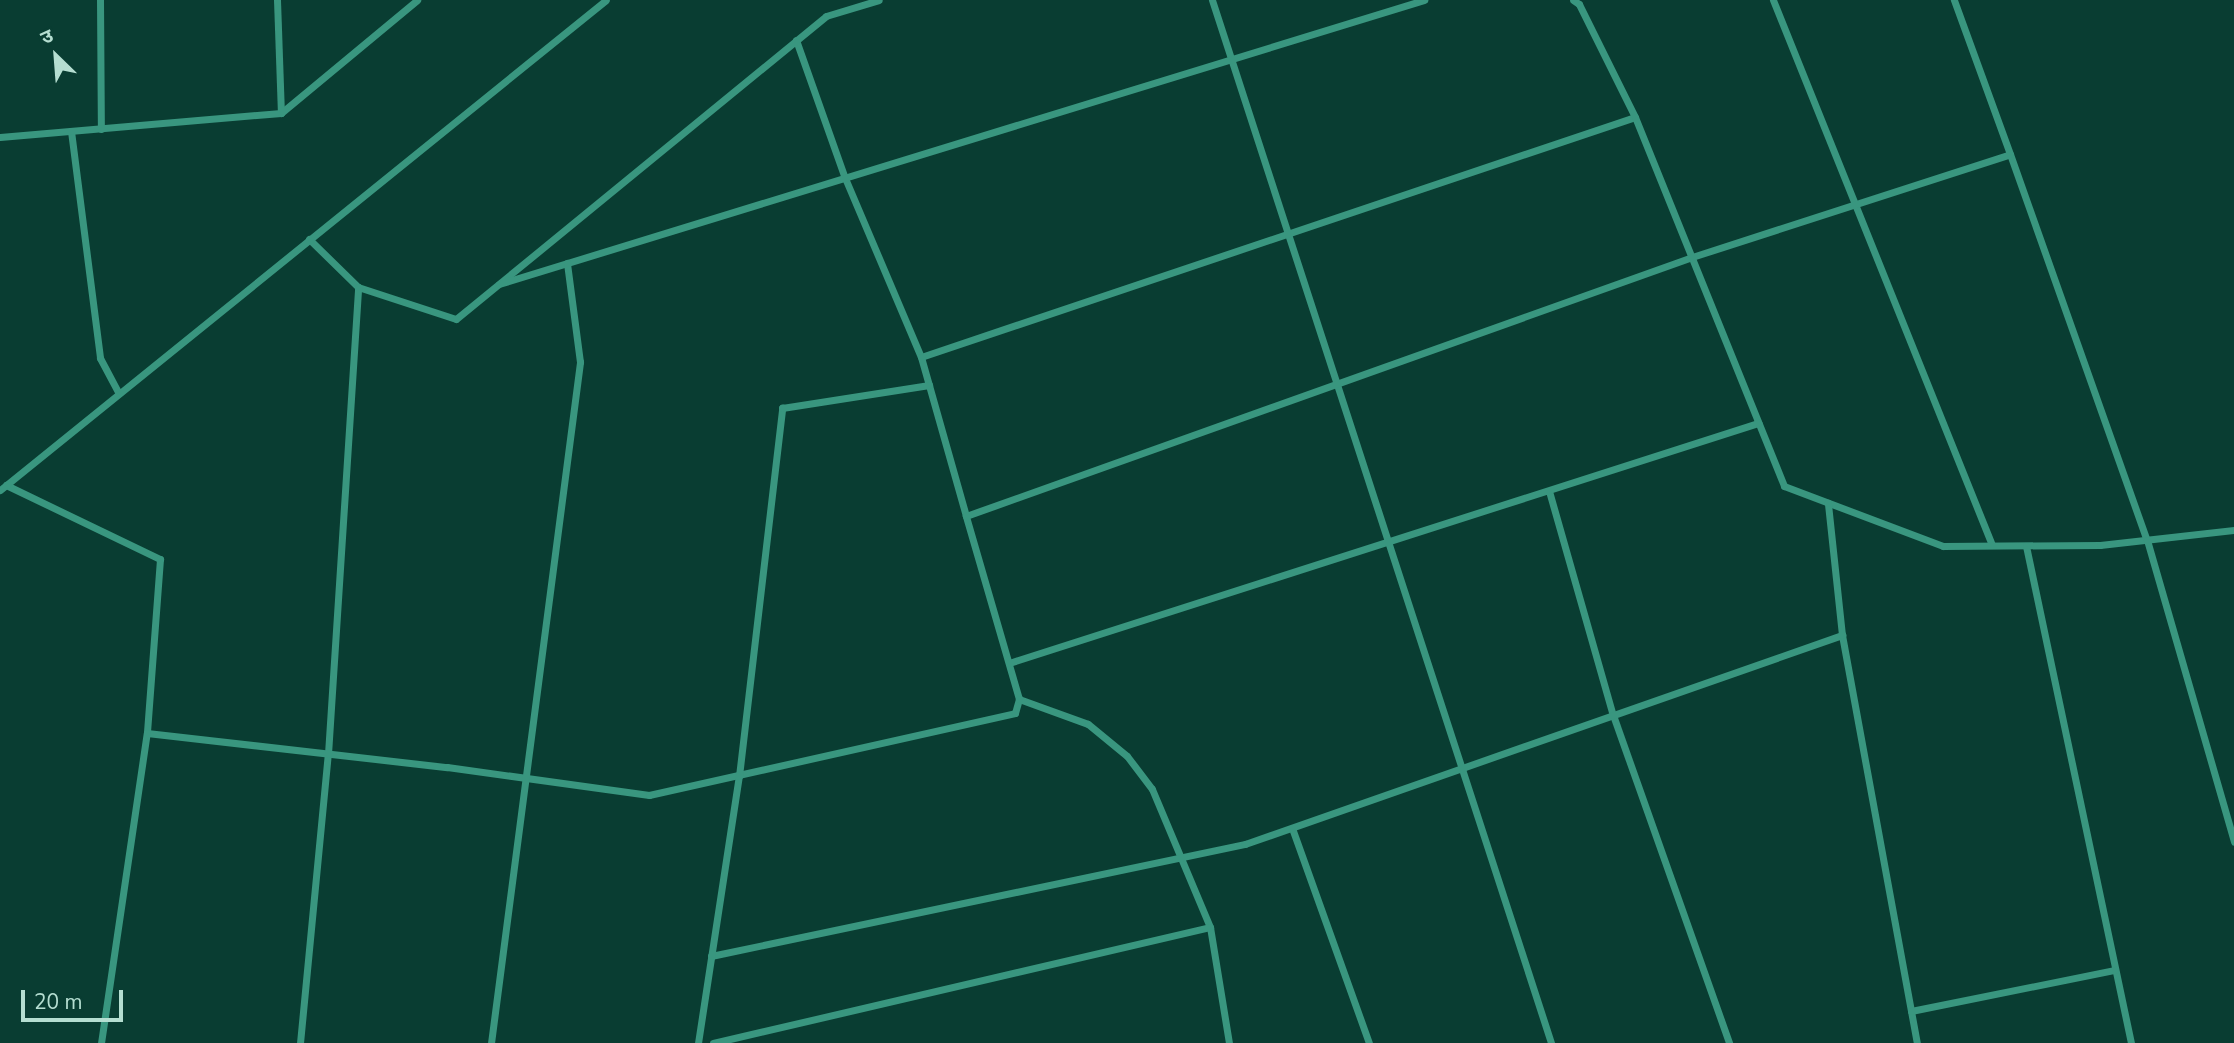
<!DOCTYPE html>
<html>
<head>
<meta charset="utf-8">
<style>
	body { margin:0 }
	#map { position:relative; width:2234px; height:1043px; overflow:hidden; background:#093d32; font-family:"Nunito Sans","Noto Sans Devanagari",sans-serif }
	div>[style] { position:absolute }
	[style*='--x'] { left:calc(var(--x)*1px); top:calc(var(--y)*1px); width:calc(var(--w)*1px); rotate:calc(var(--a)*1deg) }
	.minor>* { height:7px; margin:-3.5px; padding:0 3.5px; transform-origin:3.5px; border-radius:3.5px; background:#39967f }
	span { translate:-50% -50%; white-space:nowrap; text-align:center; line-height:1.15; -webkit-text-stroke:5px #093d32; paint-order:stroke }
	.north { position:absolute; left:21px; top:21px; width:70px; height:70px; -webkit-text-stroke:5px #093d32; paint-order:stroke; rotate:335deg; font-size:19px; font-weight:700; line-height:28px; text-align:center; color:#b5ded1 }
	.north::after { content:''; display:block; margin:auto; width:24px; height:32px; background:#b5ded1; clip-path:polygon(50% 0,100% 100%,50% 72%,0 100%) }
	.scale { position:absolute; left:21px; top:990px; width:102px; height:32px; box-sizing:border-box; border:4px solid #b5ded1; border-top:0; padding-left:9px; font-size:21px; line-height:24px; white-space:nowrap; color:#b5ded1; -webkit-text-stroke:5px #093d32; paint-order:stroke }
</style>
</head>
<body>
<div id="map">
	<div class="minor">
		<div style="--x:100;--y:0;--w:129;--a:89.6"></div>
		<div style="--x:277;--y:0;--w:113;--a:88"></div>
		<div style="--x:1212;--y:0;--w:1097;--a:71.99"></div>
		<div style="--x:1773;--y:0;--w:587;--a:68.11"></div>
		<div style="--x:796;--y:40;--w:146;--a:70.5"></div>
		<div style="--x:845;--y:178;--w:194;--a:67"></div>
		<div style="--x:921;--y:357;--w:753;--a:-18.58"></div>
		<div style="--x:1635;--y:117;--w:126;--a:-116.4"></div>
		<div style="--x:1579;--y:4;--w:7;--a:-146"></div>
		<div style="--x:1635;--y:117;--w:398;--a:68"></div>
		<div style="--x:1784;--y:486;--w:170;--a:20.7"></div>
		<div style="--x:1943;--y:546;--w:157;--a:-0.4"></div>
		<div style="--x:2100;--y:545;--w:135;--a:-6.4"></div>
		<div style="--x:71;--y:131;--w:229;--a:82.7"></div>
		<div style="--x:100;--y:358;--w:40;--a:62"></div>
		<div style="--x:0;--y:137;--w:282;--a:-4.9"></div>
		<div style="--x:281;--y:113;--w:177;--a:-39.7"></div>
		<div style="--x:2010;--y:154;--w:410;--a:70.5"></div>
		<div style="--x:2147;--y:540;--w:314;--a:73.9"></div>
		<div style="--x:309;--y:239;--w:69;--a:44.4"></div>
		<div style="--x:358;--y:287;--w:103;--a:18.1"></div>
		<div style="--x:456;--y:319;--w:478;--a:-39.3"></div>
		<div style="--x:826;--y:16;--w:55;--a:-16.8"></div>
		<div style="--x:499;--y:284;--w:968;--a:-17.07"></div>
		<div style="--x:921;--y:357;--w:165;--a:74.2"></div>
		<div style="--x:966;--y:516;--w:771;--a:-19.63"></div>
		<div style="--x:1692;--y:257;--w:334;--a:-17.9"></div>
		<div style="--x:2010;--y:154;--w:164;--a:-110"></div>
		<div style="--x:6;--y:485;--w:171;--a:25.7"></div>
		<div style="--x:160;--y:559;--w:174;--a:94.3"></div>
		<div style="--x:147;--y:733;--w:302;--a:6.5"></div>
		<div style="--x:447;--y:767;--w:204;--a:7.9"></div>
		<div style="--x:649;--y:795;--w:375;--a:-12.6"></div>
		<div style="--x:1015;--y:713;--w:15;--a:-74"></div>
		<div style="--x:1019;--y:699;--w:191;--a:-106.2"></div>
		<div style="--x:0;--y:490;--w:779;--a:-38.96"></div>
		<div style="--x:1549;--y:491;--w:233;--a:74.1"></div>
		<div style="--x:1613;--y:715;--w:348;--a:70.5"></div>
		<div style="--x:2026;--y:546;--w:508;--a:78.07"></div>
		<div style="--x:1842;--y:635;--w:415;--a:79.6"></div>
		<div style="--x:1009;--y:663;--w:787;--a:-17.77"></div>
		<div style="--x:1019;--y:699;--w:73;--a:19.9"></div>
		<div style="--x:1088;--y:724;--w:50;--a:39.4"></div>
		<div style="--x:1127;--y:756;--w:41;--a:52.9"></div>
		<div style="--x:1152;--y:789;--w:150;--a:67.2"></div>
		<div style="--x:1210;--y:927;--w:118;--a:80.7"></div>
		<div style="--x:1292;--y:828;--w:228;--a:70.3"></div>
		<div style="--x:711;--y:956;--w:546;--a:-11.85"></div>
		<div style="--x:1245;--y:844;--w:633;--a:-19.29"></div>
		<div style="--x:1842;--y:635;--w:133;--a:-96.1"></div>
		<div style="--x:1911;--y:1011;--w:208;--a:-11.4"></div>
		<div style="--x:101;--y:1043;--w:313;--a:-81.6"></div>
		<div style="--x:300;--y:1043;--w:290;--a:-84.5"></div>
		<div style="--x:328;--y:754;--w:468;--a:-86.3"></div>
		<div style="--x:491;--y:1043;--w:687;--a:-82.55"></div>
		<div style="--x:580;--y:362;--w:100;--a:-97.5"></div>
		<div style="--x:698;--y:1043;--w:270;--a:-81.3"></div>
		<div style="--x:739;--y:776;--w:371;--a:-83.3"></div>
		<div style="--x:782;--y:408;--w:149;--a:-8.9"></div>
		<div style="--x:713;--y:1043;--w:510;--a:-13.14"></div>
	</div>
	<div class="north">उ</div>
	<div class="scale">20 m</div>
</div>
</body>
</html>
